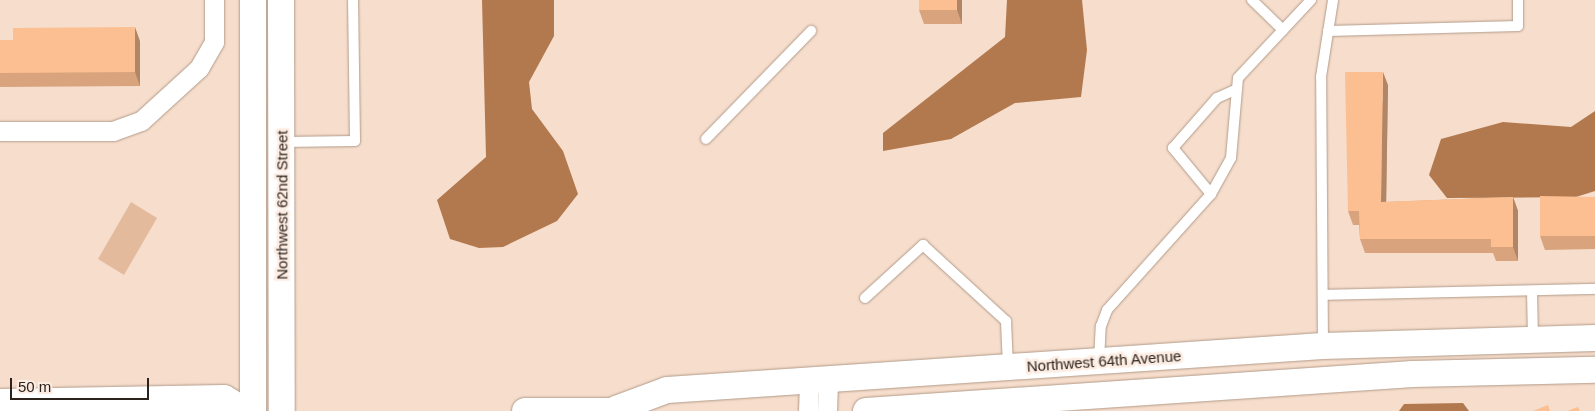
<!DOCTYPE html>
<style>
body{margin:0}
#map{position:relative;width:1595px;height:411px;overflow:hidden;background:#f6ddcc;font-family:Helvetica,sans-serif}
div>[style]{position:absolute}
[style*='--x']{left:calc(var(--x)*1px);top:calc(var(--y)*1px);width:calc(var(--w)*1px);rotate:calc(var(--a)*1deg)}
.green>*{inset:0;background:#e4ba9c}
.water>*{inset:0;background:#b2794e}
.roads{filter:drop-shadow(0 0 1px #b29b8a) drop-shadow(0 0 1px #b29b8a)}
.lane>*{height:10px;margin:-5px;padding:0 5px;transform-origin:5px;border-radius:5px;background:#fff}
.street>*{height:19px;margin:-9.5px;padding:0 9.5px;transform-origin:9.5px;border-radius:9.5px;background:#fff}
.secondary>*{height:26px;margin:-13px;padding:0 13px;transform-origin:13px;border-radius:13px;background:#fff}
.wall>*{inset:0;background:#d9a47d}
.shaded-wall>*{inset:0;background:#b08666}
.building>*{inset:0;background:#fcbf91}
span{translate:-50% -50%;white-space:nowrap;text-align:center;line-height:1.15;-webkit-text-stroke:5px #fcece2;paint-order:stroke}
.street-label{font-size:15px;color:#2c231d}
.scale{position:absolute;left:10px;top:378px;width:139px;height:22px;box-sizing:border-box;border:2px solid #2c231d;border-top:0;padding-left:6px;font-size:15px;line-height:18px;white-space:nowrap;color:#2c231d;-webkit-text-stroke:4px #fcece2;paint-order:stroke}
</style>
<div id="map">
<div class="green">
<i style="clip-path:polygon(131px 202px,157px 218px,124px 275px,98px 259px)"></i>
</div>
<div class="water">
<i style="clip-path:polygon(482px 0,554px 0,554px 36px,529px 82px,532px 109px,563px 151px,578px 194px,557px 221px,503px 247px,479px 248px,450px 239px,437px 200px,486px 157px)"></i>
<i style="clip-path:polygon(1007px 0,1082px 0,1087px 50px,1081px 97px,1015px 103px,951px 139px,883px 151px,883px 133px,1005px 37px)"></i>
<i style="clip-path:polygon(1595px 111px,1595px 191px,1576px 197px,1447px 198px,1429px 175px,1441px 139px,1503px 122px,1571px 127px)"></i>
<i style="clip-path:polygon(1463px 403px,1469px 411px,1399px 411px,1404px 404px)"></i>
</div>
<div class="roads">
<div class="lane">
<i style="--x:1252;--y:0;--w:43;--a:44.1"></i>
<i style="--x:1328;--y:31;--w:190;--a:-1.5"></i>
<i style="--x:1518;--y:26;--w:26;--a:-90"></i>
<i style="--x:706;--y:139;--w:151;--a:-45.8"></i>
<i style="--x:283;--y:142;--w:72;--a:-0.8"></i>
<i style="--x:355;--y:141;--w:141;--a:-90.8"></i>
<i style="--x:1211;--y:194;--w:60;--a:-129.6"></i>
<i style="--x:1173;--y:148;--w:67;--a:-48.7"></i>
<i style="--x:1217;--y:98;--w:22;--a:-24"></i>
<i style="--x:1532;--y:291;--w:47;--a:88.8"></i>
<i style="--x:1323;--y:295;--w:272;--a:-1.3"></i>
<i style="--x:865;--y:298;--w:79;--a:-42.4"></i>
<i style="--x:923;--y:245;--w:113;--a:42.5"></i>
<i style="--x:1006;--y:321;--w:45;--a:87.5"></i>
<i style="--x:1323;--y:346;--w:269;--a:-90.4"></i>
<i style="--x:1321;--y:77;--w:78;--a:-81.1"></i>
<i style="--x:1099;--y:360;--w:34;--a:-87"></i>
<i style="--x:1101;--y:326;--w:17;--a:-69"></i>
<i style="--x:1107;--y:310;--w:156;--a:-48.1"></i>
<i style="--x:1211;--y:194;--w:41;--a:-60.9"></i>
<i style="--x:1231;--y:158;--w:80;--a:-85"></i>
<i style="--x:1238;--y:78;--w:107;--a:-46.9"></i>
</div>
<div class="street">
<i style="--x:0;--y:131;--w:113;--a:0"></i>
<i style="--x:113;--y:131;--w:30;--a:-20"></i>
<i style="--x:141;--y:121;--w:79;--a:-42.4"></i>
<i style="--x:199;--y:68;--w:30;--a:-60"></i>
<i style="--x:214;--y:42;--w:42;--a:-90"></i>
<i style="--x:808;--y:411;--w:29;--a:-88"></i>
<i style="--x:827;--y:411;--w:30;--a:-88"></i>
</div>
<div class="secondary">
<i style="--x:253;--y:0;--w:411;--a:90"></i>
<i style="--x:281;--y:0;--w:411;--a:89.9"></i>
<i style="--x:0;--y:402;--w:224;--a:-1"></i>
<i style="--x:224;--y:398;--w:26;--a:31"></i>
<i style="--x:616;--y:409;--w:54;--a:-20.4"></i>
<i style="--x:667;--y:390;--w:657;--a:-3.84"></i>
<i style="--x:1323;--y:346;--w:272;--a:-1.7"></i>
<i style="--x:525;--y:411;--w:98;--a:0"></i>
<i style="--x:866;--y:411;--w:548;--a:-3.87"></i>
<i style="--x:1413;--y:374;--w:182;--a:-1.3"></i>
</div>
</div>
<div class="wall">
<i style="clip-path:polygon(919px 0,962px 0,962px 24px,924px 24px,919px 10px)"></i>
<i style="clip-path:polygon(0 40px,140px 41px,140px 86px,0 87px)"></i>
<i style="clip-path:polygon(1388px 85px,1386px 202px,1513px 197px,1518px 211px,1518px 261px,1496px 261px,1493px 253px,1365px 253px,1360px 239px,1359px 225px,1353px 225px,1348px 211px)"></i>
<i style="clip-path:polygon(1595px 197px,1595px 249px,1545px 250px,1540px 236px)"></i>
</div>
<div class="shaded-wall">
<i style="clip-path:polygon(957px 0,962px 0,962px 24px,957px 10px)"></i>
<i style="clip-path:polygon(135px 27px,140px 41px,140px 86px,135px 72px)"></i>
<i style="clip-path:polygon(1383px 72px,1388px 85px,1386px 215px,1381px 202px)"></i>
<i style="clip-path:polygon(1513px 197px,1518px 211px,1518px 261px,1513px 247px)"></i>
</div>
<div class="building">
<i style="clip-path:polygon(919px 0,957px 0,957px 10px,919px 10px)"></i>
<i style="clip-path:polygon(135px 27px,135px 72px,0 73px,0 40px,13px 40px,13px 28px)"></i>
<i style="clip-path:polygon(1345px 72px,1383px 72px,1381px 202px,1513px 197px,1513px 247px,1491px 247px,1491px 239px,1360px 239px,1359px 211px,1348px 211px)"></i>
<i style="clip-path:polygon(1540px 196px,1595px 197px,1595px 236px,1540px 236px)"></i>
<i style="clip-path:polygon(1548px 405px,1550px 411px,1533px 411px)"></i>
<i style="clip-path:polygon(1578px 407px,1580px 411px,1567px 411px)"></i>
</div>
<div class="street-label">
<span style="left:282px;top:205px;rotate:-90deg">Northwest 62nd Street</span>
<span style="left:1104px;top:361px;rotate:-4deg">Northwest 64th Avenue</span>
</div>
<div class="scale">50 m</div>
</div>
